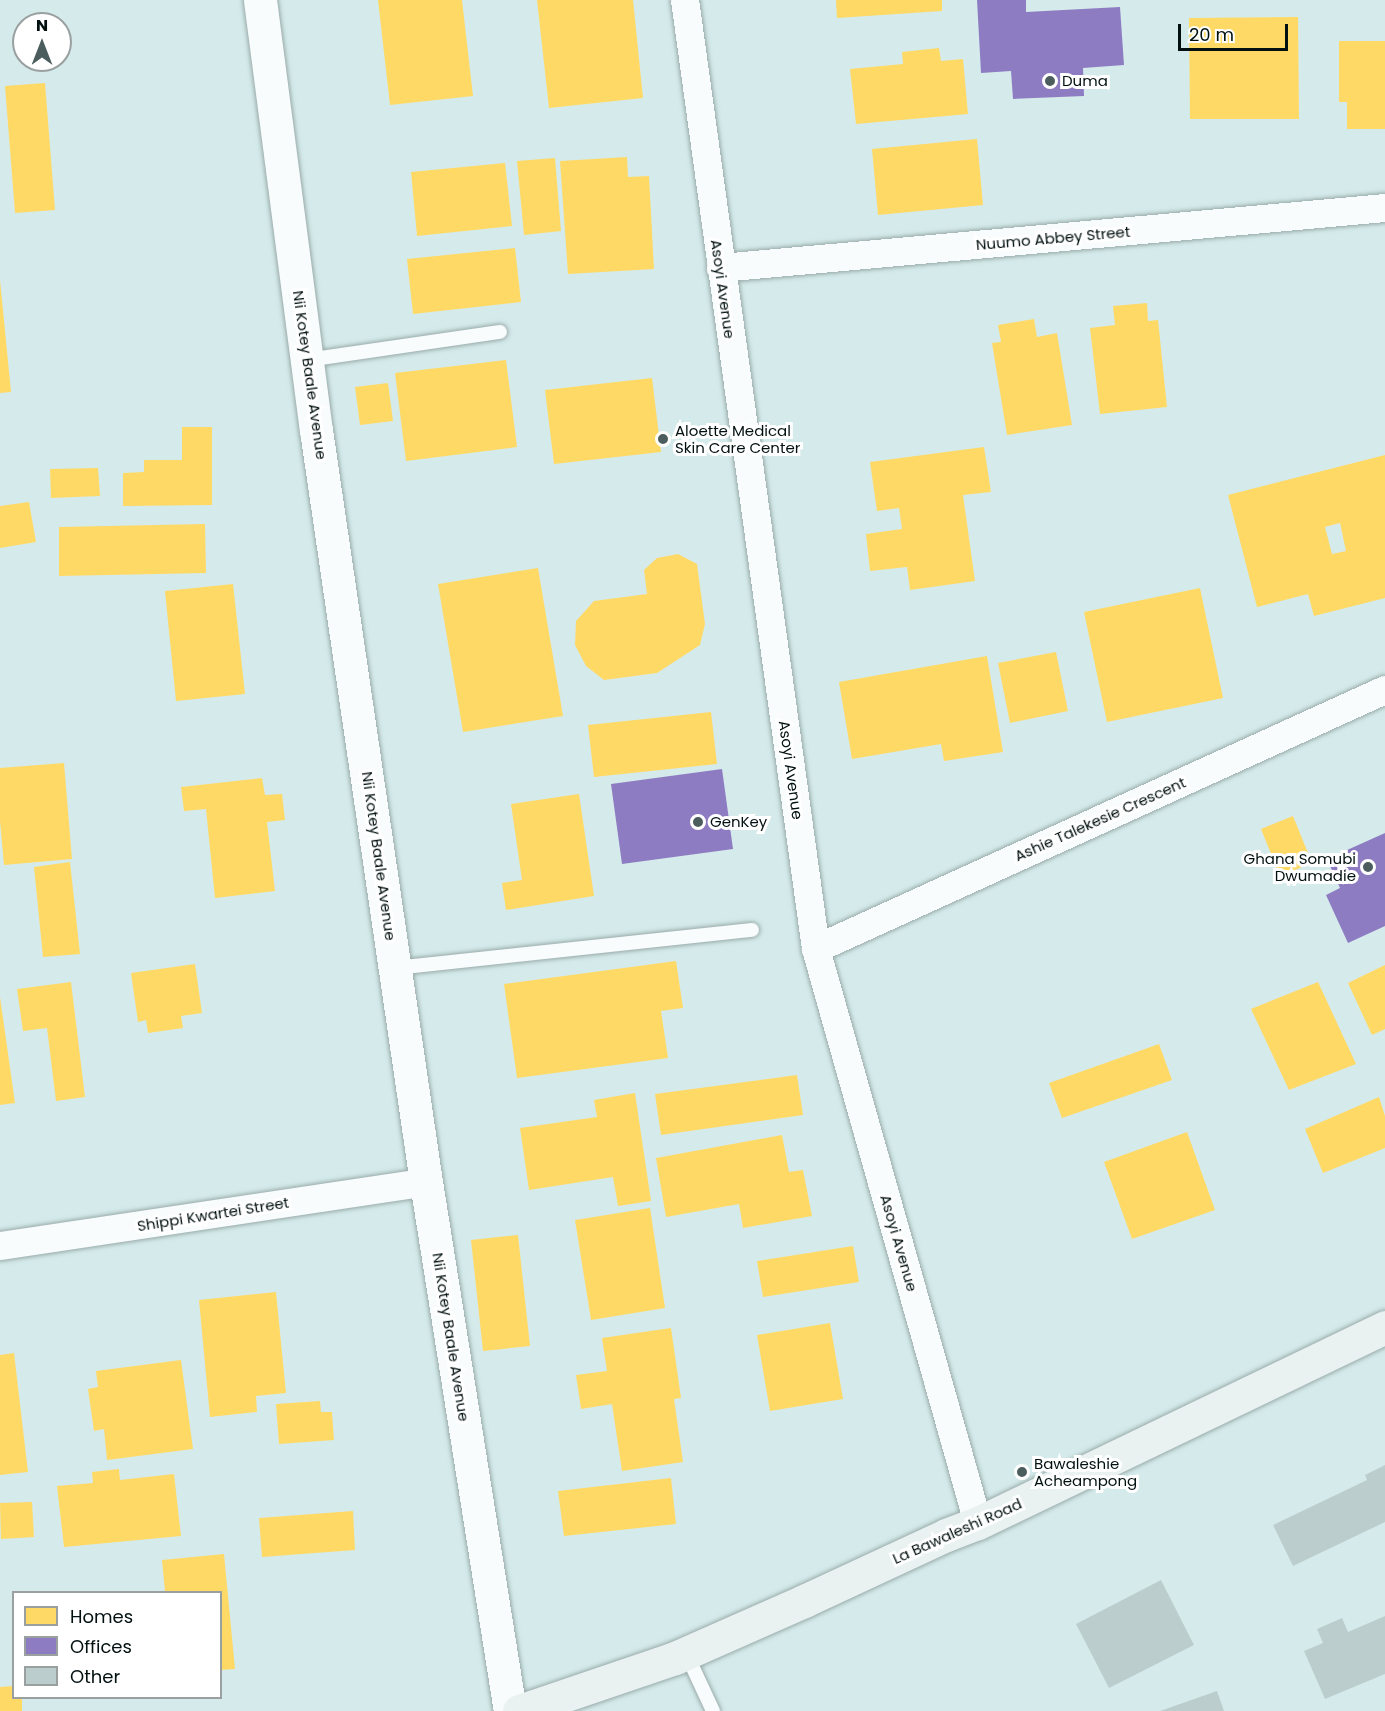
<!DOCTYPE html>
<style>
body{margin:0}
#map{position:relative;width:1385px;height:1711px;overflow:hidden;background:#d5ebeb;font-family:Poppins,sans-serif}
div>[style]{position:absolute}
[style*='--x']{left:calc(var(--x)*1px);top:calc(var(--y)*1px);width:calc(var(--w)*1px);rotate:calc(var(--a)*1deg)}
.homes>*{inset:0;background:#ffd966}
.offices>*{inset:0;background:#8e7cc3}
.building>*{inset:0;background:#bccdcd}
.roads{filter:drop-shadow(0 0 2px #9aabab) drop-shadow(0 0 2px #9aabab)}
.service>*{height:14px;margin:-7px;padding:0 7px;transform-origin:7px;border-radius:7px;background:#f9fcfc}
.minor>*{height:28px;margin:-14px;padding:0 14px;transform-origin:14px;border-radius:14px;background:#f9fcfc}
.tertiary>*{height:33px;margin:-16.5px;padding:0 16.5px;transform-origin:16.5px;border-radius:16.5px;background:#f9fcfc}
.secondary>*{height:33px;margin:-16.5px;padding:0 16.5px;transform-origin:16.5px;border-radius:16.5px;background:#e9f1f1}
.dots>*{width:16px;height:16px;translate:-50% -50%;box-sizing:border-box;border:3px solid #fff;border-radius:50%}
span{translate:-50% -50%;white-space:nowrap;text-align:center;line-height:1.15;-webkit-text-stroke:6px #fff;paint-order:stroke}
.poi-label{font-size:15px;color:#031010}
.left{translate:0 -50%;text-align:left}
.right{translate:-100% -50%;text-align:right}
.street-label{font-size:15px;color:#031010}
.legend{position:absolute;left:12px;top:1591px;width:210px;height:108px;box-sizing:border-box;background:#fff;border:2px solid #9a9f9f;margin:0;padding:8px 10px;list-style:none;font-size:18px;color:#031010}
.legend li{display:flex;align-items:center;gap:12px;height:30px}
.legend b{width:30px;border:2px solid #9a9f9f}
.north{position:absolute;left:12px;top:12px;width:60px;height:60px;box-sizing:border-box;background:#fff;border:2px solid #9a9f9f;border-radius:50%;rotate:0deg;font-size:16px;font-weight:700;line-height:24px;text-align:center;color:#031010}
.north::after{content:'';display:block;margin:auto;width:21px;height:27px;background:#4c5d5d;clip-path:polygon(50% 0,100% 100%,50% 72%,0 100%)}
.scale{position:absolute;left:1178px;top:24px;width:110px;height:27px;box-sizing:border-box;border:3px solid #031010;border-top:0;padding-left:8px;font-size:18px;line-height:21px;white-space:nowrap;color:#031010;-webkit-text-stroke:4px #fff;paint-order:stroke}
</style>
<div id="map">
<div class="homes">
<i style="clip-path:polygon(378px 0,462px 0,473px 96px,390px 105px)"></i>
<i style="clip-path:polygon(537px 0,633px 0,643px 98px,549px 108px)"></i>
<i style="clip-path:polygon(836px 0,942px 0,942px 11px,837px 18px)"></i>
<i style="clip-path:polygon(1298px 17px,1299px 119px,1190px 119px,1189px 18px)"></i>
<i style="clip-path:polygon(1339px 41px,1385px 41px,1385px 129px,1347px 129px,1347px 102px,1339px 102px)"></i>
<i style="clip-path:polygon(939px 48px,941px 61px,963px 59px,968px 114px,856px 124px,850px 69px,903px 64px,902px 52px)"></i>
<i style="clip-path:polygon(45px 83px,55px 210px,15px 213px,5px 86px)"></i>
<i style="clip-path:polygon(977px 139px,983px 205px,878px 215px,872px 149px)"></i>
<i style="clip-path:polygon(627px 157px,628px 177px,649px 176px,654px 269px,568px 274px,560px 161px)"></i>
<i style="clip-path:polygon(555px 158px,561px 231px,524px 235px,517px 161px)"></i>
<i style="clip-path:polygon(505px 163px,512px 226px,417px 236px,411px 172px)"></i>
<i style="clip-path:polygon(515px 248px,521px 302px,413px 314px,407px 259px)"></i>
<i style="clip-path:polygon(0 280px,11px 392px,0 393px)"></i>
<i style="clip-path:polygon(1147px 303px,1148px 321px,1158px 320px,1167px 407px,1100px 414px,1090px 328px,1115px 325px,1113px 306px)"></i>
<i style="clip-path:polygon(1034px 319px,1037px 337px,1057px 333px,1072px 425px,1007px 435px,992px 343px,1001px 342px,998px 325px)"></i>
<i style="clip-path:polygon(506px 360px,517px 447px,406px 461px,395px 373px)"></i>
<i style="clip-path:polygon(652px 378px,661px 452px,554px 464px,545px 390px)"></i>
<i style="clip-path:polygon(388px 383px,393px 421px,360px 425px,355px 387px)"></i>
<i style="clip-path:polygon(182px 427px,212px 427px,212px 505px,123px 506px,123px 473px,144px 472px,144px 460px,182px 460px)"></i>
<i style="clip-path:polygon(984px 447px,991px 492px,963px 495px,975px 581px,910px 590px,907px 567px,870px 571px,866px 534px,902px 529px,899px 508px,877px 511px,870px 462px)"></i>
<i style="clip-path:polygon(evenodd,1385px 455px,1385px 598px,1314px 616px,1308px 594px,1257px 607px,1228px 495px,1385px 455px,1340px 523px,1346px 551px,1332px 554px,1325px 527px,1340px 523px)"></i>
<i style="clip-path:polygon(98px 468px,100px 496px,51px 498px,50px 469px)"></i>
<i style="clip-path:polygon(29px 502px,36px 542px,0 548px,0 506px)"></i>
<i style="clip-path:polygon(205px 524px,206px 573px,59px 576px,59px 527px)"></i>
<i style="clip-path:polygon(678px 554px,697px 564px,705px 624px,700px 645px,657px 673px,604px 680px,586px 666px,575px 645px,576px 621px,594px 601px,647px 594px,644px 570px,657px 558px)"></i>
<i style="clip-path:polygon(538px 568px,563px 716px,463px 732px,438px 584px)"></i>
<i style="clip-path:polygon(233px 584px,245px 694px,176px 701px,165px 591px)"></i>
<i style="clip-path:polygon(1200px 588px,1223px 698px,1107px 722px,1084px 612px)"></i>
<i style="clip-path:polygon(1056px 652px,1068px 711px,1010px 723px,998px 663px)"></i>
<i style="clip-path:polygon(987px 656px,1003px 752px,944px 761px,941px 744px,852px 759px,839px 682px)"></i>
<i style="clip-path:polygon(711px 712px,717px 764px,594px 777px,588px 725px)"></i>
<i style="clip-path:polygon(64px 763px,72px 859px,4px 865px,0 821px,0 768px)"></i>
<i style="clip-path:polygon(262px 778px,265px 795px,282px 794px,285px 820px,267px 822px,275px 891px,215px 898px,206px 809px,184px 811px,181px 787px)"></i>
<i style="clip-path:polygon(579px 794px,594px 896px,506px 910px,502px 883px,522px 880px,511px 804px)"></i>
<i style="clip-path:polygon(1293px 816px,1312px 863px,1280px 876px,1261px 829px)"></i>
<i style="clip-path:polygon(70px 862px,80px 954px,43px 957px,34px 867px)"></i>
<i style="clip-path:polygon(676px 961px,683px 1008px,661px 1011px,668px 1058px,517px 1078px,504px 984px)"></i>
<i style="clip-path:polygon(195px 964px,202px 1013px,181px 1016px,183px 1028px,148px 1033px,146px 1020px,138px 1022px,131px 973px)"></i>
<i style="clip-path:polygon(1385px 965px,1385px 1029px,1372px 1035px,1348px 983px)"></i>
<i style="clip-path:polygon(71px 982px,85px 1097px,56px 1101px,47px 1028px,23px 1031px,17px 989px)"></i>
<i style="clip-path:polygon(1318px 982px,1356px 1064px,1289px 1090px,1251px 1009px)"></i>
<i style="clip-path:polygon(0 997px,15px 1103px,0 1105px)"></i>
<i style="clip-path:polygon(1159px 1044px,1172px 1080px,1062px 1118px,1049px 1083px)"></i>
<i style="clip-path:polygon(797px 1075px,803px 1115px,661px 1135px,655px 1094px)"></i>
<i style="clip-path:polygon(635px 1093px,651px 1201px,618px 1206px,613px 1177px,529px 1190px,520px 1128px,597px 1117px,594px 1100px)"></i>
<i style="clip-path:polygon(1379px 1097px,1385px 1116px,1385px 1148px,1323px 1173px,1305px 1129px)"></i>
<i style="clip-path:polygon(1187px 1132px,1215px 1210px,1132px 1239px,1104px 1162px)"></i>
<i style="clip-path:polygon(782px 1135px,789px 1172px,803px 1170px,812px 1216px,743px 1228px,739px 1204px,666px 1217px,656px 1158px)"></i>
<i style="clip-path:polygon(650px 1208px,665px 1308px,591px 1320px,575px 1220px)"></i>
<i style="clip-path:polygon(518px 1235px,530px 1346px,483px 1351px,471px 1240px)"></i>
<i style="clip-path:polygon(853px 1246px,859px 1282px,763px 1297px,757px 1261px)"></i>
<i style="clip-path:polygon(276px 1292px,286px 1393px,256px 1396px,257px 1412px,210px 1417px,199px 1300px)"></i>
<i style="clip-path:polygon(830px 1323px,843px 1399px,770px 1411px,757px 1335px)"></i>
<i style="clip-path:polygon(671px 1328px,681px 1398px,674px 1399px,683px 1462px,622px 1471px,612px 1404px,581px 1409px,576px 1375px,607px 1371px,602px 1338px)"></i>
<i style="clip-path:polygon(14px 1353px,28px 1472px,0 1475px,0 1355px)"></i>
<i style="clip-path:polygon(181px 1360px,193px 1449px,107px 1460px,104px 1429px,94px 1431px,88px 1389px,98px 1387px,96px 1371px)"></i>
<i style="clip-path:polygon(320px 1401px,321px 1412px,332px 1412px,334px 1440px,279px 1444px,276px 1404px)"></i>
<i style="clip-path:polygon(119px 1469px,120px 1480px,174px 1474px,181px 1536px,64px 1547px,57px 1486px,93px 1483px,92px 1472px)"></i>
<i style="clip-path:polygon(671px 1478px,676px 1524px,564px 1536px,558px 1491px)"></i>
<i style="clip-path:polygon(32px 1502px,34px 1537px,1px 1539px,0 1503px)"></i>
<i style="clip-path:polygon(353px 1511px,355px 1550px,262px 1557px,259px 1518px)"></i>
<i style="clip-path:polygon(224px 1554px,235px 1669px,220px 1670px,220px 1592px,165px 1592px,162px 1560px)"></i>
<i style="clip-path:polygon(14px 1686px,14px 1698px,22px 1698px,22px 1711px,0 1711px,0 1687px)"></i>
</div>
<div class="offices">
<i style="clip-path:polygon(977px 0,1026px 0,1026px 12px,1120px 7px,1124px 65px,1083px 68px,1084px 96px,1013px 99px,1011px 71px,981px 73px)"></i>
<i style="clip-path:polygon(722px 769px,733px 849px,622px 864px,611px 784px)"></i>
<i style="clip-path:polygon(1385px 833px,1385px 926px,1348px 943px,1326px 895px,1340px 888px,1327px 859px)"></i>
</div>
<div class="building">
<i style="clip-path:polygon(1385px 1465px,1385px 1522px,1293px 1566px,1273px 1525px,1367px 1480px,1365px 1475px)"></i>
<i style="clip-path:polygon(1161px 1580px,1194px 1645px,1109px 1688px,1076px 1624px)"></i>
<i style="clip-path:polygon(1385px 1616px,1385px 1674px,1325px 1699px,1304px 1651px,1323px 1643px,1317px 1629px,1342px 1618px,1348px 1632px)"></i>
<i style="clip-path:polygon(1217px 1691px,1224px 1711px,1160px 1711px)"></i>
</div>
<div class="roads">
<div class="service">
<i style="--x:307;--y:360;--w:195;--a:-8.3"></i>
<i style="--x:395;--y:968;--w:359;--a:-6.1"></i>
<i style="--x:686;--y:1653;--w:64;--a:65"></i>
</div>
<div class="minor">
<i style="--x:685;--y:0;--w:958;--a:82.14"></i>
<i style="--x:816;--y:949;--w:596;--a:74.24"></i>
<i style="--x:721;--y:268;--w:667;--a:-5.16"></i>
<i style="--x:816;--y:949;--w:625;--a:-24.47"></i>
<i style="--x:0;--y:1246;--w:431;--a:-8.5"></i>
</div>
<div class="tertiary">
<i style="--x:260;--y:0;--w:434;--a:82.6"></i>
<i style="--x:316;--y:430;--w:760;--a:81.68"></i>
<i style="--x:426;--y:1182;--w:536;--a:80.98"></i>
</div>
<div class="secondary">
<i style="--x:519;--y:1711;--w:165;--a:-18.8"></i>
<i style="--x:675;--y:1658;--w:141;--a:-23.8"></i>
<i style="--x:804;--y:1601;--w:157;--a:-24.9"></i>
<i style="--x:946;--y:1535;--w:34;--a:-21"></i>
<i style="--x:978;--y:1523;--w:452;--a:-25.7"></i>
</div>
</div>
<div class="dots">
<i style="left:1050px;top:81px;background:#4c5d5d"></i>
<i style="left:663px;top:439px;background:#4c5d5d"></i>
<i style="left:698px;top:822px;background:#4c5d5d"></i>
<i style="left:1368px;top:867px;background:#4c5d5d"></i>
<i style="left:1022px;top:1472px;background:#4c5d5d"></i>
</div>
<div class="poi-label">
<span class="left" style="left:1062px;top:81px">Duma</span>
<span class="left" style="left:675px;top:439px">Aloette Medical<br>Skin Care Center</span>
<span class="left" style="left:710px;top:822px">GenKey</span>
<span class="right" style="left:1356px;top:867px">Ghana Somubi<br>Dwumadie</span>
<span class="left" style="left:1034px;top:1472px">Bawaleshie<br>Acheampong</span>
</div>
<div class="street-label">
<span style="left:1053px;top:238px;rotate:-5deg">Nuumo Abbey Street</span>
<span style="left:723px;top:289px;rotate:82deg">Asoyi Avenue</span>
<span style="left:310px;top:375px;rotate:82deg">Nii Kotey Baale Avenue</span>
<span style="left:791px;top:770px;rotate:82deg">Asoyi Avenue</span>
<span style="left:1100px;top:819px;rotate:-24deg">Ashie Talekesie Crescent</span>
<span style="left:379px;top:856px;rotate:82deg">Nii Kotey Baale Avenue</span>
<span style="left:213px;top:1214px;rotate:-9deg">Shippi Kwartei Street</span>
<span style="left:899px;top:1243px;rotate:74deg">Asoyi Avenue</span>
<span style="left:451px;top:1337px;rotate:81deg">Nii Kotey Baale Avenue</span>
<span style="left:957px;top:1531px;rotate:-24deg">La Bawaleshi Road</span>
</div>
<ul class="legend">
<li><b style="height:16px;background:#ffd966"></b>Homes</li>
<li><b style="height:16px;background:#8e7cc3"></b>Offices</li>
<li><b style="height:16px;background:#bccdcd"></b>Other</li>
</ul>
<div class="north">N</div>
<div class="scale">20 m</div>
</div>
